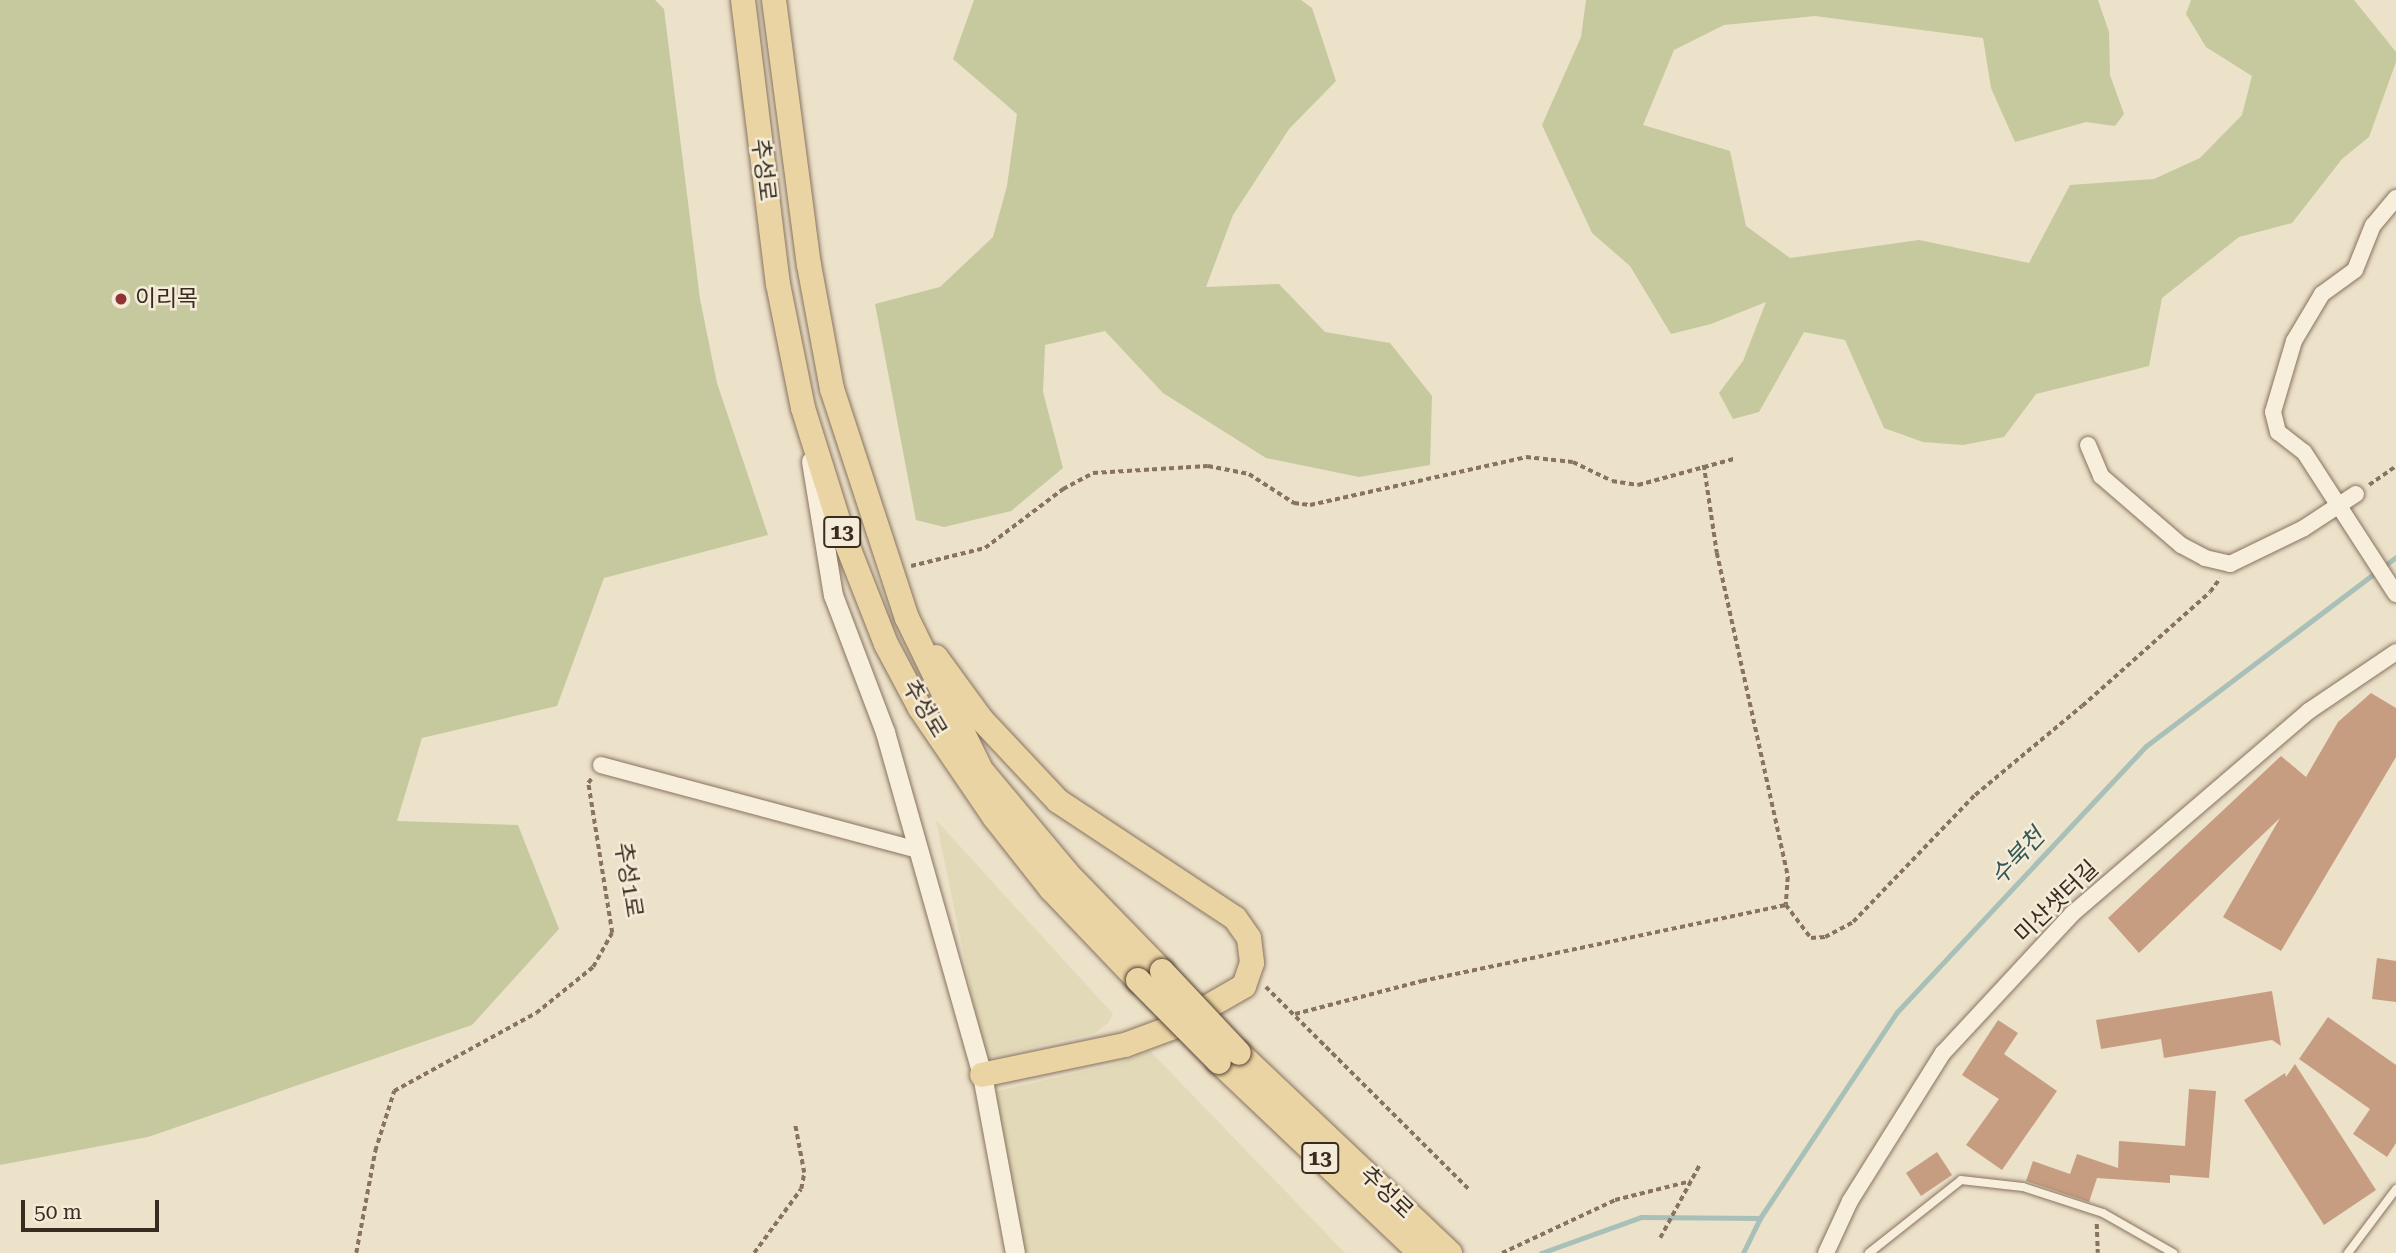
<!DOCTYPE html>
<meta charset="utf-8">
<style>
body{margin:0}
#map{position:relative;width:2396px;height:1253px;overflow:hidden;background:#ece1c9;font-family:"Roboto Serif","Noto Sans KR",serif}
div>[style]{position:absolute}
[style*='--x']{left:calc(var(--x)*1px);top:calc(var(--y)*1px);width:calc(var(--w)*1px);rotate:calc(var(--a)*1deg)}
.farmland>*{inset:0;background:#e1d9b7}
.green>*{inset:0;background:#c5c99d}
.stream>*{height:5px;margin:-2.5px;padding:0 2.5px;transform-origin:2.5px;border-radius:2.5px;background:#a9c0b9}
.building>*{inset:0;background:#c79d82}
.path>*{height:3.5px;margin-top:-1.75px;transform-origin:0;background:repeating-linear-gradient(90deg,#87735f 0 5px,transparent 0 8.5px)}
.roads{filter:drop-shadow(0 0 2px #87735f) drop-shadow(0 0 2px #87735f)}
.service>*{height:8px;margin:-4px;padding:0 4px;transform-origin:4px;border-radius:4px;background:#f7eedc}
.minor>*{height:16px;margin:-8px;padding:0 8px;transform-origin:8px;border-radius:8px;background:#f7eedc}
.tertiary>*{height:19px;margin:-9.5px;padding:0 9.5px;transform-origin:9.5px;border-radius:9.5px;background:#f7eedc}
.primary>*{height:24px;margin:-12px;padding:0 12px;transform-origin:12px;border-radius:12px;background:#ebd4a4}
.bridges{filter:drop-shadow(0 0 2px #554232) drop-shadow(0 0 2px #554232)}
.primary-bridge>*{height:24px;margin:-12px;padding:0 12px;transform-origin:12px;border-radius:12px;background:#ebd4a4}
.dots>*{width:19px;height:19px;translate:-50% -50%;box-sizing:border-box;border:4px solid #f4ebd8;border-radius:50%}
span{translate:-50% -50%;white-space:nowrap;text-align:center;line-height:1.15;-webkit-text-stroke:5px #f4ebd8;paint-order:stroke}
.shield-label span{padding:2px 5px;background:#f4ebd8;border:2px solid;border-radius:5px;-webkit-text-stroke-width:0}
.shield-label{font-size:21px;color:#382c21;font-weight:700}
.street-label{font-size:23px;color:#382c21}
.poi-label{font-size:23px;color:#382c21}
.left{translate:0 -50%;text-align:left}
.water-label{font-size:24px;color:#325754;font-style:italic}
.scale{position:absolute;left:21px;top:1200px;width:138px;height:32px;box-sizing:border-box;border:4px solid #382c21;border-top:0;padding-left:9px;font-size:21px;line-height:24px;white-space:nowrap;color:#382c21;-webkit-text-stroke:5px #f4ebd8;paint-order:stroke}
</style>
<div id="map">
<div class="farmland">
<i style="clip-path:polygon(936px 820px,1113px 1014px,1108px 1023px,1095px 1033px,985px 1058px)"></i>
<i style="clip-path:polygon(1150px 1051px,1345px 1253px,1023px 1253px,990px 1093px,1120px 1063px)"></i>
</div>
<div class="green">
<i style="clip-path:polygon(0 0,655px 0,664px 9px,700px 299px,717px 383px,768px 535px,604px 578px,557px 706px,422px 738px,397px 821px,518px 825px,559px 929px,472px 1025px,148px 1137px,0 1165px)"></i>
<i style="clip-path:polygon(974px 0,1301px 0,1312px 8px,1336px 81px,1289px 129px,1233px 215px,1206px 287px,1279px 284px,1325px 332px,1390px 343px,1432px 396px,1430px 465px,1359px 477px,1266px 458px,1163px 393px,1105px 331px,1045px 345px,1043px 392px,1063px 468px,1011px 511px,944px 527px,916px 520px,875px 304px,940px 287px,993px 237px,1007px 186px,1017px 114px,953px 59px)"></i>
<i style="clip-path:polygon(1586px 0,2098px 0,2109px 32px,2110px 75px,2124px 114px,2115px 126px,2086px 122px,2015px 142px,1991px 88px,1983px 38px,1815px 16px,1724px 25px,1674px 50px,1643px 125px,1730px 151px,1746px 226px,1790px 258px,1919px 240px,2029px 263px,2070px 185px,2154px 179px,2200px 158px,2242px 115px,2252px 76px,2206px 47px,2186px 14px,2191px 0,2354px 0,2396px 52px,2396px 62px,2369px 137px,2342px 159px,2292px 223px,2239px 237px,2162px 298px,2149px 366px,2036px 394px,2004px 437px,1963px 445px,1923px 442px,1884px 428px,1845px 340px,1804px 332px,1759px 412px,1733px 419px,1719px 393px,1743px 361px,1766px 302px,1711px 324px,1671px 334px,1630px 266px,1592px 233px,1542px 125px,1581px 37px)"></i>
</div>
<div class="stream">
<i style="--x:1541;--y:1253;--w:106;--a:-19.8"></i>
<i style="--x:1641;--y:1217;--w:119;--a:0.5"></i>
<i style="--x:1743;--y:1253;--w:39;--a:-64"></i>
<i style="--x:1760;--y:1218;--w:247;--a:-56.4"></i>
<i style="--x:1897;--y:1012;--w:364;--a:-46.9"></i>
<i style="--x:2146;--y:746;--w:313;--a:-37.1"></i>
</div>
<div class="building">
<i style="clip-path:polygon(2371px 693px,2396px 708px,2396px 757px,2281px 951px,2223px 917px,2280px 818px,2139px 953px,2108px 918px,2281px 756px,2306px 777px,2338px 722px)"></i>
<i style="clip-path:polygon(2377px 958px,2396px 961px,2396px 1002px,2372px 999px)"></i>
<i style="clip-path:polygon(2272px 991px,2281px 1046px,2272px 1040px,2164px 1058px,2161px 1039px,2101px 1049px,2096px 1020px)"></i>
<i style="clip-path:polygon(2328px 1017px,2396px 1065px,2396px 1143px,2387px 1157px,2353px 1134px,2370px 1109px,2299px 1059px)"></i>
<i style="clip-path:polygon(1998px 1020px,2018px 1033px,2004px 1054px,2057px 1091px,2002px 1170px,1966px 1145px,1999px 1099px,1962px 1075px)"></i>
<i style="clip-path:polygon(2295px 1064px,2376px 1190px,2324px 1225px,2244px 1100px,2285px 1073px,2286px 1077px)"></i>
<i style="clip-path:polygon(2189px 1089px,2216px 1091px,2209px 1178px,2170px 1175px,2170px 1183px,2097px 1178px,2089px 1202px,2026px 1181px,2033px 1161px,2070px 1174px,2077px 1154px,2118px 1168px,2119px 1141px,2185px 1146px)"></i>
<i style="clip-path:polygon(1937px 1152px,1952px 1175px,1921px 1196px,1906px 1173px)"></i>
</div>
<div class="path">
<i style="--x:1704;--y:465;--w:89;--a:81.6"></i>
<i style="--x:1717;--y:553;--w:332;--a:77.6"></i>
<i style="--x:1788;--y:877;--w:28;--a:94"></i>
<i style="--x:2369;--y:485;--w:33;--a:-35"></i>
<i style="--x:911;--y:566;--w:76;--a:-13.7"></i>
<i style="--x:985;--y:548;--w:98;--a:-37.1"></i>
<i style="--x:1063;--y:489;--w:34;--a:-28"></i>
<i style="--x:1093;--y:473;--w:115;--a:-3.5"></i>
<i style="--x:1208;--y:466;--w:42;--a:11"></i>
<i style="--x:1249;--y:474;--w:54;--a:32.8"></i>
<i style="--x:1294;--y:503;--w:16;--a:7"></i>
<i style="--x:1310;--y:505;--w:221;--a:-12.5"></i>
<i style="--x:1526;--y:457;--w:47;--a:6.1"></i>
<i style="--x:1573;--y:462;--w:43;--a:26"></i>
<i style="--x:1612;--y:481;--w:26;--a:9"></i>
<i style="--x:1638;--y:485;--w:99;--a:-15.2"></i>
<i style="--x:1266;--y:987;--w:286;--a:44.9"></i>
<i style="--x:1295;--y:1014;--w:131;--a:-14.6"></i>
<i style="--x:1422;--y:981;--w:372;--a:-11.8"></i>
<i style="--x:1786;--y:905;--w:41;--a:52.9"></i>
<i style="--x:1811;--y:938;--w:14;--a:-4"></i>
<i style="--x:1825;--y:937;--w:32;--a:-28"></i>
<i style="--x:1853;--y:922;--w:176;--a:-46.2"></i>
<i style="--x:1975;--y:795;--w:139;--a:-39.8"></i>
<i style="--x:2082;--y:706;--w:171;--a:-41.7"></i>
<i style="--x:2210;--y:592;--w:17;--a:-54"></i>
<i style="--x:2097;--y:1224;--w:29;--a:88"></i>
<i style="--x:1660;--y:1238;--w:84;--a:-61.6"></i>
<i style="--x:356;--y:1253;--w:104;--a:-79.4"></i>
<i style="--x:375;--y:1151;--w:63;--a:-72.4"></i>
<i style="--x:394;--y:1091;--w:162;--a:-28.8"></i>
<i style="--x:536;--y:1013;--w:73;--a:-38.9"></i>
<i style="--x:593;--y:967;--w:39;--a:-61"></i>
<i style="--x:612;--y:933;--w:152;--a:-99.1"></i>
<i style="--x:588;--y:783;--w:6;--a:-51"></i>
<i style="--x:754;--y:1253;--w:79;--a:-53.7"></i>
<i style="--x:801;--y:1189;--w:16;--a:-79"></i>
<i style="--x:804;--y:1173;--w:49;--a:-100.6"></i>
<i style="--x:1502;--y:1253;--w:125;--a:-25.1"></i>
<i style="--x:1615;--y:1200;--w:78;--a:-14"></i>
</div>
<div class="roads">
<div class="service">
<i style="--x:1869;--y:1253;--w:117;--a:-38.4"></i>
<i style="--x:1961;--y:1180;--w:62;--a:6.4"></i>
<i style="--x:2023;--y:1187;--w:84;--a:18"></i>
<i style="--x:2103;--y:1213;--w:81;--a:29.7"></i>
<i style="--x:2348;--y:1253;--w:80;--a:-53.1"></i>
</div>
<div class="minor">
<i style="--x:2396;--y:198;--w:35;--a:130"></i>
<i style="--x:2373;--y:225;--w:48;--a:111.8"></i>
<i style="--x:2355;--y:270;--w:41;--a:144"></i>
<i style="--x:2322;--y:294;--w:55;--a:120.8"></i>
<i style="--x:2294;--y:341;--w:74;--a:106.5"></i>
<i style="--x:2273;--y:412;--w:21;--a:76"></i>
<i style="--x:2278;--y:432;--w:33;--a:38"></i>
<i style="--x:2304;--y:452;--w:169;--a:57.1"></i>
<i style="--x:2088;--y:445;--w:34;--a:67"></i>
<i style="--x:2101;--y:476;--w:106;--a:40.8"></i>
<i style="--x:2181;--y:545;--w:27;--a:28"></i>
<i style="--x:2205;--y:558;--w:26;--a:13"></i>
<i style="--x:2230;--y:564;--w:82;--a:-25.9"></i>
<i style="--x:2304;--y:528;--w:62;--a:-33.2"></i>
<i style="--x:601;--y:765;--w:325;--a:15"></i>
<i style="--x:1826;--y:1253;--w:57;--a:-65.2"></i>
<i style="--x:1850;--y:1201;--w:175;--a:-57.9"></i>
<i style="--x:1943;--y:1053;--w:190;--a:-47.1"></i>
<i style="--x:2072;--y:914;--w:312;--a:-40.6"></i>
<i style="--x:2309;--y:711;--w:105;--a:-34.1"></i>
</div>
<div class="tertiary">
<i style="--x:811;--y:461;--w:136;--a:80.7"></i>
<i style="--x:833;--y:595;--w:147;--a:69.2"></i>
<i style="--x:885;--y:732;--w:356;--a:74.2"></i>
<i style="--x:982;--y:1075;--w:181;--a:79.5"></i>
</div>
<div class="primary">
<i style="--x:743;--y:0;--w:286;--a:83"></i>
<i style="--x:778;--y:284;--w:126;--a:78.6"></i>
<i style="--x:803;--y:408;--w:127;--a:72.6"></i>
<i style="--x:841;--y:529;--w:123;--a:68.6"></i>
<i style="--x:886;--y:644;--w:72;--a:62"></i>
<i style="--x:920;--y:708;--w:133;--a:55.7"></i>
<i style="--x:995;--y:818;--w:90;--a:51.7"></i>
<i style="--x:1051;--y:889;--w:126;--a:46.3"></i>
<i style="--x:774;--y:0;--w:267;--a:82.5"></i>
<i style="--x:809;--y:265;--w:126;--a:79.5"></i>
<i style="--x:832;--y:389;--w:241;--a:71.9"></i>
<i style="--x:907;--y:618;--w:169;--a:64"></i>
<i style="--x:981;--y:770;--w:134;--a:50.1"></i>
<i style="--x:1067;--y:873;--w:136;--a:45.9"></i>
<i style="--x:936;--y:657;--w:78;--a:53.9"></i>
<i style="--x:982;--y:720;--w:111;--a:46.8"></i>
<i style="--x:1058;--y:801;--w:212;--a:33.5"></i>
<i style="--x:1235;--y:918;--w:24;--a:55"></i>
<i style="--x:1249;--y:938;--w:25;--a:83"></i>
<i style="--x:1252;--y:963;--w:24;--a:109"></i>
<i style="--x:1244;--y:986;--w:84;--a:150.1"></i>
<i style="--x:1171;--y:1028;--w:49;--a:159.7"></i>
<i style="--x:1125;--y:1045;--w:146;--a:168.2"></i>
<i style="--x:1239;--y:1053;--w:291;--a:43.5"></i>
<i style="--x:1219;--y:1062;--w:277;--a:43.5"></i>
</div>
</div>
<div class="bridges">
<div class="primary-bridge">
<i style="--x:1162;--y:971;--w:112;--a:46.8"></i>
<i style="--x:1138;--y:980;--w:115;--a:45.4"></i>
</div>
</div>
<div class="dots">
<i style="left:121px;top:299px;background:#913336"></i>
</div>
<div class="shield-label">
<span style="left:842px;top:532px">13</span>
<span style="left:1320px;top:1158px">13</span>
</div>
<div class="street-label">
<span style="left:763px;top:170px;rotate:83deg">추성로</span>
<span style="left:924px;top:709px;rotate:59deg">추성로</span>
<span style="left:628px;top:880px;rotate:81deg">추성1로</span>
<span style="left:2057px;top:902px;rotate:-44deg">미산샛터길</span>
<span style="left:1386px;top:1193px;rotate:44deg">추성로</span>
</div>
<div class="poi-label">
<span class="left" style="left:135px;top:299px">이리목</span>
</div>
<div class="water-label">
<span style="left:2018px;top:857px;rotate:-47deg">수북천</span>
</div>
<div class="scale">50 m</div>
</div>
